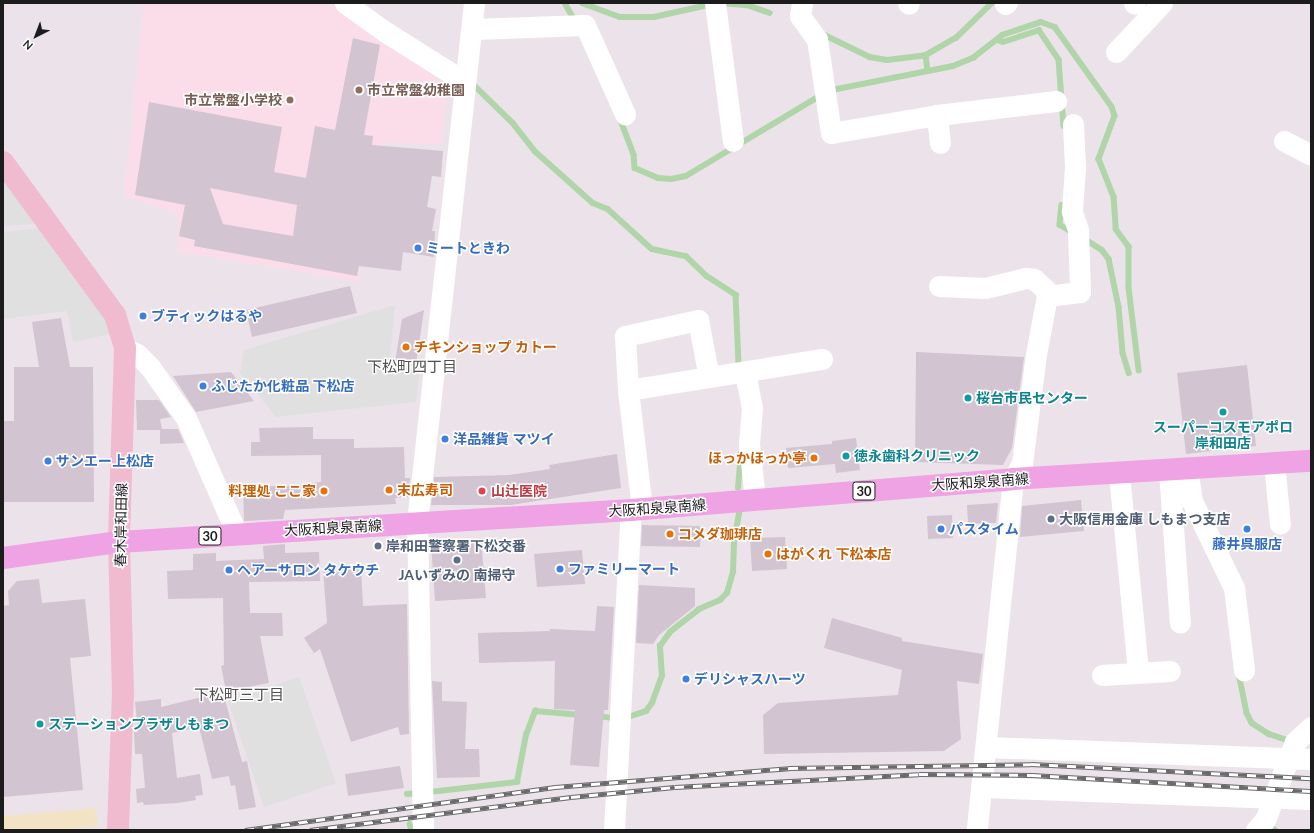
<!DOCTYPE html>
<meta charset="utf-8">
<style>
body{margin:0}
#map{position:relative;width:1314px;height:833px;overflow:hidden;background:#ece3ea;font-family:Lato,"Noto Sans JP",sans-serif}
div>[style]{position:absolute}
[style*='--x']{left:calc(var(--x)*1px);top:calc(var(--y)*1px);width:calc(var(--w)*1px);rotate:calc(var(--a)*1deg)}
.education>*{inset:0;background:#fbdde9}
.park>*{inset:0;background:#f2e3c4}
.parking>*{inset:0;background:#e0e0e0}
.stream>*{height:5.5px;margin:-2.75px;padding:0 2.75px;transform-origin:2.75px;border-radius:2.75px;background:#b0d5a8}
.building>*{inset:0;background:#d2c4d1}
.minor>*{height:21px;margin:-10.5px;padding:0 10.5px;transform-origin:10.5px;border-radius:10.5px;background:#fff}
.secondary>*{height:22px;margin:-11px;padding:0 11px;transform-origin:11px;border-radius:11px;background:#f1bbcf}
.primary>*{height:22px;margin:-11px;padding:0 11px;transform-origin:11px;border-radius:11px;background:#f0a3e4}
.rail>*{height:4.5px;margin-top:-2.25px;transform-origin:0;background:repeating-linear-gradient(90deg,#fff 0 9px,#6a6a6a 0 18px);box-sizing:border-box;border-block:1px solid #6a6a6a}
.dots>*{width:11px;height:11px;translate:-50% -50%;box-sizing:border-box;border:2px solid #fff;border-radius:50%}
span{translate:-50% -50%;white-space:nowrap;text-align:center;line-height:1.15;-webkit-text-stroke:3px #fff;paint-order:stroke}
.shield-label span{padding:1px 3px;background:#fff;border:1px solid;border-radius:3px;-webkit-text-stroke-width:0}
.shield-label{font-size:13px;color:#1c1c1c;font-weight:700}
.education-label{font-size:14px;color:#785e54;font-weight:700}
.left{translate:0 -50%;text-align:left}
.right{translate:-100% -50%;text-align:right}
.shop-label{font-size:14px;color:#366cbe;font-weight:700}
.food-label{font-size:14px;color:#c56008;font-weight:700}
.culture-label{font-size:14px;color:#0d838f;font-weight:700}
.street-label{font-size:14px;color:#1c1c1c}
.health-label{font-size:14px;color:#be3a42;font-weight:700}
.service-label{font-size:14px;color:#4e5e75;font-weight:700}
.neighbourhood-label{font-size:15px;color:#4f4f4f}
.frame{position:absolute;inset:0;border:4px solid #1c1c1c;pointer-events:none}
.north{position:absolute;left:16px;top:16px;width:40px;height:40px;-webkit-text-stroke:3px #fff;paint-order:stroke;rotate:222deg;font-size:11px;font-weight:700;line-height:16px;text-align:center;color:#1c1c1c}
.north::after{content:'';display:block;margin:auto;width:14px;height:18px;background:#1c1c1c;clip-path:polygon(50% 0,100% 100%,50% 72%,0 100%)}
</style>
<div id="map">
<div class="education">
<i style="clip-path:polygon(144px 3px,326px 3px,345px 12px,448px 87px,441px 144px,384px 143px,358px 281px,178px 252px,178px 214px,124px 196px)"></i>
</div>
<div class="park">
<i style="clip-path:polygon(96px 808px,98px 826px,50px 830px,3px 830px,3px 816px)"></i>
</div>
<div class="parking">
<i style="clip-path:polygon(3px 173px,39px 224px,3px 226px)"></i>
<i style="clip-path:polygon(41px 228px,111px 319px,111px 334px,73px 342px,67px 311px,3px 319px,3px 232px)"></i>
<i style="clip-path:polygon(395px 305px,389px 368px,420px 371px,416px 402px,276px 417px,240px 373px,244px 350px)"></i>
<i style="clip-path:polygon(299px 677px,336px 783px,264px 807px,228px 701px)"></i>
</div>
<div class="stream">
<i style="--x:565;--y:3;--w:20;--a:60"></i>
<i style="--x:582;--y:3;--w:40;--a:20.2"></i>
<i style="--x:620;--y:17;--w:34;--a:0"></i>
<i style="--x:654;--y:17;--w:55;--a:-12.5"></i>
<i style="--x:722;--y:3;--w:25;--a:5"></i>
<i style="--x:747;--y:5;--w:24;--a:19"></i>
<i style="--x:825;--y:35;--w:50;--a:26.1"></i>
<i style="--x:870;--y:57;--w:17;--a:10"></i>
<i style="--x:887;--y:60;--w:39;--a:-7"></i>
<i style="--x:926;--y:55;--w:34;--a:-30"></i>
<i style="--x:956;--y:38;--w:50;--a:-44.2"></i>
<i style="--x:998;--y:40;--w:5;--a:22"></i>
<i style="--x:1003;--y:42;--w:38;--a:-18"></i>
<i style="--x:1039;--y:30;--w:36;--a:56"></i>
<i style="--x:1059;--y:60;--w:66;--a:85.7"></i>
<i style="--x:926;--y:55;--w:16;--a:83"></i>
<i style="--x:474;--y:85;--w:54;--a:44.3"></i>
<i style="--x:513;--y:123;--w:37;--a:52"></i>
<i style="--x:536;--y:152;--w:76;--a:41.8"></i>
<i style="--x:593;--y:203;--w:16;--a:22"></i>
<i style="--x:608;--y:209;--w:59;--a:42.3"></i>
<i style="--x:652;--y:249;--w:35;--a:12"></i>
<i style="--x:686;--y:256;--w:29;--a:44"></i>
<i style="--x:707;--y:276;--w:35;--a:33"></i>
<i style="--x:736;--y:295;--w:69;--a:87.5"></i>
<i style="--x:832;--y:90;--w:123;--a:-11.2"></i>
<i style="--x:953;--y:66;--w:22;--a:-22"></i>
<i style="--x:973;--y:58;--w:37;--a:-38"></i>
<i style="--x:1002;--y:35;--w:41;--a:-18.4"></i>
<i style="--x:1041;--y:22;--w:15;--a:20"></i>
<i style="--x:1055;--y:27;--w:98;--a:54.5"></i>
<i style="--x:1112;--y:107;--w:9;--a:72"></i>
<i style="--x:1115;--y:116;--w:46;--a:110.4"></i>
<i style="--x:1099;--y:159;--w:41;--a:68.5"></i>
<i style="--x:1114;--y:197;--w:32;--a:86"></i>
<i style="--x:1116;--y:229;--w:22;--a:54"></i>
<i style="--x:1129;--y:247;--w:41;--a:90"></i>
<i style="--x:1129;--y:288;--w:83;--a:83"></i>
<i style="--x:620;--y:118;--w:39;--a:69"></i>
<i style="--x:634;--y:154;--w:14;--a:86"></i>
<i style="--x:635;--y:168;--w:25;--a:23"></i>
<i style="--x:658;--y:178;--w:13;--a:4"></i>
<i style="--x:671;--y:179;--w:15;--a:-11"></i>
<i style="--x:686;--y:176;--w:154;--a:-30.9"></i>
<i style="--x:1062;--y:205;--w:20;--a:96"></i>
<i style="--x:1060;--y:225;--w:10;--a:29"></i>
<i style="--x:1085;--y:239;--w:20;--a:33"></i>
<i style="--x:1102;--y:250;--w:11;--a:52"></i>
<i style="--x:1109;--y:259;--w:49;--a:78.2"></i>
<i style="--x:1119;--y:307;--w:46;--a:85"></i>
<i style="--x:1123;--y:353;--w:21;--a:73"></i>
<i style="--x:738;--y:488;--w:35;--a:-85"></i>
<i style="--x:1239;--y:673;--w:41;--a:78.7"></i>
<i style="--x:1247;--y:713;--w:11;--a:63"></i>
<i style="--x:1252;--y:723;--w:20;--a:33"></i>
<i style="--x:1269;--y:734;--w:20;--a:18"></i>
<i style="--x:597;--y:716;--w:17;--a:7"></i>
<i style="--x:628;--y:717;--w:19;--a:-18"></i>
<i style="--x:646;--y:711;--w:10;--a:-53"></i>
<i style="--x:652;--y:703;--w:29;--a:-70"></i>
<i style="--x:662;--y:676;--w:30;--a:-94"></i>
<i style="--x:660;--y:646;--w:17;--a:-54"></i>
<i style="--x:670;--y:632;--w:37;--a:-38"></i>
<i style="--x:699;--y:609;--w:23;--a:-23"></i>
<i style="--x:720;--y:600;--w:10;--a:-45"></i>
<i style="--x:727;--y:593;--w:22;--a:-74"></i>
<i style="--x:733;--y:572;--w:30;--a:-88"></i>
<i style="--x:734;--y:542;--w:29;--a:-80"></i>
<i style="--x:430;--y:792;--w:88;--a:-6.6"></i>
<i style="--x:517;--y:782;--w:48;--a:-79.2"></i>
<i style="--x:526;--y:735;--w:26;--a:-69"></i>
<i style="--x:535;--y:711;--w:47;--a:4.9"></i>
<i style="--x:407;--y:794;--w:11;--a:-5"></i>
<i style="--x:410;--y:824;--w:6;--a:72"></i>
<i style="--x:1268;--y:824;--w:9;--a:41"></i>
</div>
<div class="building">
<i style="clip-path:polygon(evenodd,353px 38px,380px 45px,364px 135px,373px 136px,372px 145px,443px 151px,441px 177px,432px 176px,427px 207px,436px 209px,432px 231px,435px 231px,434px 257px,403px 252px,401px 271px,359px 266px,357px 276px,194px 246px,195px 240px,179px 236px,185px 205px,135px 195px,149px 102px,282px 127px,274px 172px,306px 178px,315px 126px,335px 130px,353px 38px,210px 188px,297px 205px,293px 236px,223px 224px,210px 188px)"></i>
<i style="clip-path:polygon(350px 286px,357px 313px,252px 337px,246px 310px)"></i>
<i style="clip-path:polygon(424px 310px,416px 364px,395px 362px,402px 319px)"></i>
<i style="clip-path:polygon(61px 318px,70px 367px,93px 367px,94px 502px,3px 502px,3px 421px,14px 421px,14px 367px,39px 367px,32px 322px)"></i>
<i style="clip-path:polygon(916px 352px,1024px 357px,1012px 448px,1003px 465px,915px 462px)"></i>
<i style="clip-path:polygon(1247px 365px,1256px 446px,1186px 454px,1177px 373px)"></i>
<i style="clip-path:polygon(231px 372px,254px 401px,196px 412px,173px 376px)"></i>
<i style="clip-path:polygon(136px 400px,159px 400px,171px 417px,160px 419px,162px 429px,178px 429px,184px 443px,160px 444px,160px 430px,137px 430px)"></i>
<i style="clip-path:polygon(313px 427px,313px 439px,354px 439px,354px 448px,404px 447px,405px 478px,410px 478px,408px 497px,395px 498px,396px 504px,285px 510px,283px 519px,244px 521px,243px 486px,287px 486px,321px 482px,321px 455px,251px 456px,251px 442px,260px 442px,259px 428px)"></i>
<i style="clip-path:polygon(856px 438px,860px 470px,836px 473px,835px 464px,788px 468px,786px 448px,832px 444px,832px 441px)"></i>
<i style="clip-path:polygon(617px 454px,621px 488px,511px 505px,431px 505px,434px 477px,509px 475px,550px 469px,549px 465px)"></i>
<i style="clip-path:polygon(1081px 500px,1084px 531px,1020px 537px,1022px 506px)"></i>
<i style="clip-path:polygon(998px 503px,996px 523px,968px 524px,967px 505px)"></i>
<i style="clip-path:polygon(952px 515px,953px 538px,928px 539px,927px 516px)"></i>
<i style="clip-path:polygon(642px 525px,701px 526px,700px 547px,641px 546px)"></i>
<i style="clip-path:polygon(785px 537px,787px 569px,752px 571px,750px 538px)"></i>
<i style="clip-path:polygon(481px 539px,486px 598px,435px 601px,431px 543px)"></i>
<i style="clip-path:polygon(285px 544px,285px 553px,319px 552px,320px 581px,249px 582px,250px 613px,282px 613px,283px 636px,260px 636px,269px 683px,226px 691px,221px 666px,224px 665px,223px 598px,168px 599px,167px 571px,193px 570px,193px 554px,216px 553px,216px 561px,264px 559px,263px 546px)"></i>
<i style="clip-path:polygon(582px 550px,585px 584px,537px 587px,534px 554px)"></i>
<i style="clip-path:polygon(361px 566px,363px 606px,407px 604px,409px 734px,400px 735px,398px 727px,351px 742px,320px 649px,314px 653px,304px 638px,327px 623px,323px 569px)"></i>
<i style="clip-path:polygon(39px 579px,42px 603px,85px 599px,91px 656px,70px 658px,83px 790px,3px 797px,3px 606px,9px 605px,8px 591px,17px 581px)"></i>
<i style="clip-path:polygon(639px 585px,695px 588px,695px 606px,659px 635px,653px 644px,636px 643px)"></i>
<i style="clip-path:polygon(597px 606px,614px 607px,608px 710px,604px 710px,599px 767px,570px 765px,575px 710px,554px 709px,555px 661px,479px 663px,478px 633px,550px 631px,550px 629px,595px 631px)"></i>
<i style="clip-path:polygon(832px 618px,902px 638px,902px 641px,983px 654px,979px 684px,957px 681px,961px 739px,944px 751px,764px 754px,763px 715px,778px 703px,898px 695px,902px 670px,824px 648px)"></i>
<i style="clip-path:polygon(432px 681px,442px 682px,442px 701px,467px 702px,465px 749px,479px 749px,480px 777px,437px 778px)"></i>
<i style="clip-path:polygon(223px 692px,242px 762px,247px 761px,256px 807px,239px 810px,235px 785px,231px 786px,229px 776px,212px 779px,199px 727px,172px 733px,177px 778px,200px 774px,203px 795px,195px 796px,196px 800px,178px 803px,144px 805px,143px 802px,137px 803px,136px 789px,145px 788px,142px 754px,135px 754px,134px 732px,138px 732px,135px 702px,161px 699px,161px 707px)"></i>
<i style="clip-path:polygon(400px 766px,404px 788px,348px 796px,345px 774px)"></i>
</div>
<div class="minor">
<i style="--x:345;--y:3;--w:48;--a:35.7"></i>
<i style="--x:384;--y:31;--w:96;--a:32.2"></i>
<i style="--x:715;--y:3;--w:139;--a:82.6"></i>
<i style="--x:802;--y:3;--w:13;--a:99"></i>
<i style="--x:800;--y:16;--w:29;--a:54"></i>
<i style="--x:817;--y:39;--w:95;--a:81.5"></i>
<i style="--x:831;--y:133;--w:108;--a:-9.6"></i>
<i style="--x:937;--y:115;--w:120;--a:-6.7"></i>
<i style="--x:908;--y:3;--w:1;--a:45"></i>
<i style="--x:1134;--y:3;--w:1;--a:45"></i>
<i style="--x:1005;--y:4;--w:2;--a:-27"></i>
<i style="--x:472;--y:29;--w:113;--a:-2"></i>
<i style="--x:585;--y:25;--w:98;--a:65.8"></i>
<i style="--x:1116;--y:52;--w:67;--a:-46.8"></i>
<i style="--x:937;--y:115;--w:28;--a:84"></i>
<i style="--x:1284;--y:141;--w:30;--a:27"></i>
<i style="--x:939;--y:286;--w:46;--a:2.5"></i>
<i style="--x:985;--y:288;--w:42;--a:-13.7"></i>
<i style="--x:1026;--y:278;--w:8;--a:7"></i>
<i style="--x:1034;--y:279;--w:16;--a:43"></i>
<i style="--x:1046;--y:290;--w:6;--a:81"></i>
<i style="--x:1047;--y:296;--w:59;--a:100.7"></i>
<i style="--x:1036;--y:354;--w:110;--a:97.3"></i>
<i style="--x:1022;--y:463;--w:18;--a:119"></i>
<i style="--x:1013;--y:479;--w:353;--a:95.9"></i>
<i style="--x:1047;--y:296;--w:33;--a:-7"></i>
<i style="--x:1080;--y:292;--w:62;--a:-91.8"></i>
<i style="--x:1078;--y:230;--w:20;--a:-108"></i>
<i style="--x:1072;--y:211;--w:44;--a:-86.1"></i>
<i style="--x:1075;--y:167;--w:43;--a:-92.7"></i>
<i style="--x:125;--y:348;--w:13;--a:27"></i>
<i style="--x:137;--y:354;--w:18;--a:45"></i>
<i style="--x:150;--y:367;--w:62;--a:54.8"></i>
<i style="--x:186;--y:418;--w:127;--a:66.3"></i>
<i style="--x:628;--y:390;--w:121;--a:-9.1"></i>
<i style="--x:1274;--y:463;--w:61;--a:84.4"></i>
<i style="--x:1187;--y:469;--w:32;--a:81"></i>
<i style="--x:1192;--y:501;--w:97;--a:64.2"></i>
<i style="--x:1234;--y:588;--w:83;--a:83"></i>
<i style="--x:1169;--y:471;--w:152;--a:85.9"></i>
<i style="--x:1119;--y:474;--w:199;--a:84.5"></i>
<i style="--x:755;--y:500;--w:57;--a:-96"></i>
<i style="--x:749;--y:443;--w:35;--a:-85"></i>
<i style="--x:752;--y:408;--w:25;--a:-101"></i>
<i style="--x:747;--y:383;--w:12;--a:-90"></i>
<i style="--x:747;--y:371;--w:76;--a:-9.1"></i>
<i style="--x:642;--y:509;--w:120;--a:-96.7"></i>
<i style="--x:628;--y:390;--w:54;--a:-93.2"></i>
<i style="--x:625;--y:336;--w:75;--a:-12.4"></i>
<i style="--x:698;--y:320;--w:58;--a:79.1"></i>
<i style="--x:1102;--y:675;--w:68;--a:-3.4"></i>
<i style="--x:986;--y:747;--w:325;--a:2.1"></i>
<i style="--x:981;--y:787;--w:330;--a:2.1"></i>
<i style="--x:423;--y:830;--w:307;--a:-91.1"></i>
<i style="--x:417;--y:523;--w:523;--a:-83.74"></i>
<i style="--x:614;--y:830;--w:320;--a:-87"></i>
<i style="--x:1256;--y:830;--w:13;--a:-48"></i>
<i style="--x:1265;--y:820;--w:84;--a:-69"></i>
<i style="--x:1295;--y:742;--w:22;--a:-43"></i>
</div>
<div class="secondary">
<i style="--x:3;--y:162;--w:190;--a:53.8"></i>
<i style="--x:115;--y:315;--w:34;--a:73"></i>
<i style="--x:125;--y:348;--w:194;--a:91.8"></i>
<i style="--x:119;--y:542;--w:150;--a:88.5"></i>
<i style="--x:123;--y:692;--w:138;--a:92.1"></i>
</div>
<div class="primary">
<i style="--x:3;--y:558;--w:117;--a:-7.9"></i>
<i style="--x:119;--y:542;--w:513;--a:-3.58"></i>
<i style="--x:631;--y:510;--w:383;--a:-4.6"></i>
<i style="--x:1013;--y:479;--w:299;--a:-3.5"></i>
</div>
<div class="rail">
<i style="--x:245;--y:830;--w:313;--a:-7.9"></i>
<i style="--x:555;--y:787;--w:235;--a:-4.6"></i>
<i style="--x:789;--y:768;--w:242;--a:-0.9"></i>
<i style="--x:1031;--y:764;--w:280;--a:2.9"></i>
<i style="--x:310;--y:830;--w:263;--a:-7.2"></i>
<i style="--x:571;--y:797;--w:104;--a:-5.5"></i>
<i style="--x:675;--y:787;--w:244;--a:-3"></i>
<i style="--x:919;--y:774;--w:113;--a:0.5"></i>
<i style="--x:1032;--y:775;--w:279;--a:3.3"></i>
</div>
<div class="dots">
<i style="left:359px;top:90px;background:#8d6e63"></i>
<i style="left:290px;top:100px;background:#8d6e63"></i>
<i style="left:418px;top:248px;background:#3f7fe0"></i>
<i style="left:143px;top:316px;background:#3f7fe0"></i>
<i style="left:406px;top:347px;background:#e8710a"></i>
<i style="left:203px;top:386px;background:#3f7fe0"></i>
<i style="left:968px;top:398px;background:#0f9aa8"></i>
<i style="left:1223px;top:412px;background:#0f9aa8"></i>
<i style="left:445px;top:439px;background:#3f7fe0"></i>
<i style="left:846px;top:456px;background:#0f9aa8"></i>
<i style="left:814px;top:458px;background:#e8710a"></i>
<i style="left:48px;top:461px;background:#3f7fe0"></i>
<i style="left:389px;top:490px;background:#e8710a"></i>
<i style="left:324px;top:491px;background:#e8710a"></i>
<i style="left:482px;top:491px;background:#e0444e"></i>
<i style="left:1051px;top:519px;background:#5c6f8a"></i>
<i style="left:941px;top:529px;background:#3f7fe0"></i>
<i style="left:1247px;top:529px;background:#3f7fe0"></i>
<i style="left:670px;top:534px;background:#e8710a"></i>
<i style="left:378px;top:546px;background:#5c6f8a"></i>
<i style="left:768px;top:554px;background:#e8710a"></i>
<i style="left:457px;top:560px;background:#5c6f8a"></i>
<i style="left:560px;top:569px;background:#3f7fe0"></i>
<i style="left:229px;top:570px;background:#3f7fe0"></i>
<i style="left:686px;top:679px;background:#3f7fe0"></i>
<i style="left:40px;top:724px;background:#0f9aa8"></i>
</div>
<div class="shield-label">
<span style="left:864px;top:491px">30</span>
<span style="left:210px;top:536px">30</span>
</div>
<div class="education-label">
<span class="left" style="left:367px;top:90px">市立常盤幼稚園</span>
<span class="right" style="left:282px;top:100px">市立常盤小学校</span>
</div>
<div class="shop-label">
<span class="left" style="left:426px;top:248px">ミートときわ</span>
<span class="left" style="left:151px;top:316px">ブティックはるや</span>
<span class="left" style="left:211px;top:386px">ふじたか化粧品 下松店</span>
<span class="left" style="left:453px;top:439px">洋品雑貨 マツイ</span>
<span class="left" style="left:56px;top:461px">サンエー上松店</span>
<span class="left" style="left:949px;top:529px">パスタイム</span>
<span style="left:1247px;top:544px">藤井呉服店</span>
<span class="left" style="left:568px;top:569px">ファミリーマート</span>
<span class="left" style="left:237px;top:570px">ヘアーサロン タケウチ</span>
<span class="left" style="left:694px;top:679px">デリシャスハーツ</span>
</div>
<div class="food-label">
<span class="left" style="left:414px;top:347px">チキンショップ カトー</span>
<span class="right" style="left:806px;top:458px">ほっかほっか亭</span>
<span class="left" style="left:397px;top:490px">末広寿司</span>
<span class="right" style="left:316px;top:491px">料理処 ここ家</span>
<span class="left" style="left:678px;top:534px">コメダ珈琲店</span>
<span class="left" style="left:776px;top:554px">はがくれ 下松本店</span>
</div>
<div class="culture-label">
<span class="left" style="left:976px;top:398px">桜台市民センター</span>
<span style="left:1223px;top:435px">スーパーコスモアポロ<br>岸和田店</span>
<span class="left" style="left:854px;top:456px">徳永歯科クリニック</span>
<span class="left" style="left:48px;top:724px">ステーションプラザしもまつ</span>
</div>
<div class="street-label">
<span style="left:980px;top:482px;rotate:-4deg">大阪和泉泉南線</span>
<span style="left:657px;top:508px;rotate:-4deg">大阪和泉泉南線</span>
<span style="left:121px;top:525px;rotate:-89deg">春木岸和田線</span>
<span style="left:333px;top:528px;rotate:-3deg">大阪和泉泉南線</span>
</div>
<div class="health-label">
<span class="left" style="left:491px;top:491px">山辻医院</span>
</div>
<div class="service-label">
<span class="left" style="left:1059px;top:519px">大阪信用金庫 しもまつ支店</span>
<span class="left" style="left:386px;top:546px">岸和田警察署下松交番</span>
<span style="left:457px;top:575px">JAいずみの 南掃守</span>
</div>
<div class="neighbourhood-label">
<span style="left:412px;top:367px">下松町四丁目</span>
<span style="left:239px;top:695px">下松町三丁目</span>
</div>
<div class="frame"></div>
<div class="north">N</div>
</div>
